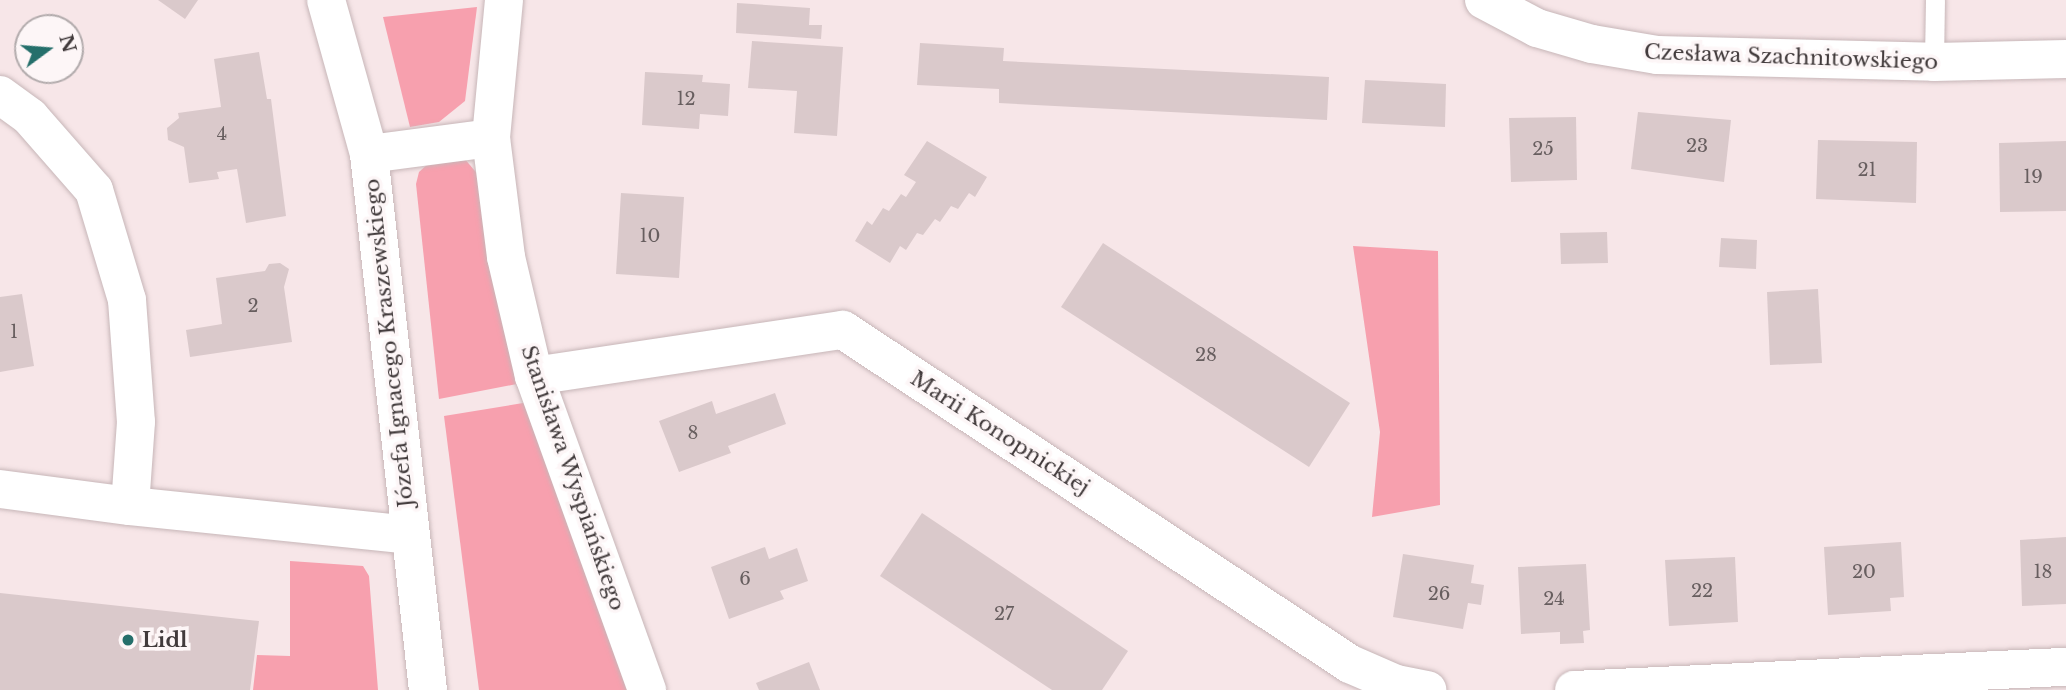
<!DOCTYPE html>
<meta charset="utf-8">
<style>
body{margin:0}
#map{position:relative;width:2066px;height:690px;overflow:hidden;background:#f7e6e8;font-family:"Libre Baskerville",serif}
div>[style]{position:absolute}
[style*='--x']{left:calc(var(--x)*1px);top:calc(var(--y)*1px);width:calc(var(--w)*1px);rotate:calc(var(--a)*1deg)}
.green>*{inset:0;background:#f7a0ae}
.building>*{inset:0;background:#dac9cb}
.roads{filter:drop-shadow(0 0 2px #c7b6b8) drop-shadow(0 0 2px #c7b6b8)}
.lane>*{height:19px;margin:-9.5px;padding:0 9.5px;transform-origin:9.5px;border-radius:9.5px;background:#fff}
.street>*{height:38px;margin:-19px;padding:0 19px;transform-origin:19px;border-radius:19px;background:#fff}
.secondary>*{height:38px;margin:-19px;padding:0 19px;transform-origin:19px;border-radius:19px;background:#fff}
.dots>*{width:19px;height:19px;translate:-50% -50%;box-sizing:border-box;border:4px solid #fdf6f7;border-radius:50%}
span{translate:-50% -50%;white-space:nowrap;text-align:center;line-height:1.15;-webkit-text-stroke:7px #fdf6f7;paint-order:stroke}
.number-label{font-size:18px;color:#675e5f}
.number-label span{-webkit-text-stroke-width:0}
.street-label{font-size:21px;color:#413a3b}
.poi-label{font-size:21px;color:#413a3b;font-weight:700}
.left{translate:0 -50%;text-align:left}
.north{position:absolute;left:14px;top:14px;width:70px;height:70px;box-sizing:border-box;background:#fdf6f7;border:2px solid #b2abac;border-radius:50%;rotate:74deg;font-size:19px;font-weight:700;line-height:28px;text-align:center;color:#413a3b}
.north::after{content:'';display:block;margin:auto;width:24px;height:32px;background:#256f6b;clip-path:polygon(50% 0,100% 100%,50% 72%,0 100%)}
</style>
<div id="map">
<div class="green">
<i style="clip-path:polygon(477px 7px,465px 101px,439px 122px,410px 127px,383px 17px)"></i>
<i style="clip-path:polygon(464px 158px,480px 177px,522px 383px,439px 399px,416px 184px,419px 172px,430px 162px)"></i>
<i style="clip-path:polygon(1353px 246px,1438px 251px,1440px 505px,1372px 517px,1380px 432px)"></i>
<i style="clip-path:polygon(529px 402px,631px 690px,479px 690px,444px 416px)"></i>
<i style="clip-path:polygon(290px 561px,363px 566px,369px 576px,378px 690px,253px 690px,257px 655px,290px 656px)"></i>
</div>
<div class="building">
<i style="clip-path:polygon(158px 0,198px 0,185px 19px)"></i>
<i style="clip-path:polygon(737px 3px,810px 8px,809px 25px,822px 25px,821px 39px,736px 33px)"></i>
<i style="clip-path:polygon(752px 41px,843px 47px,837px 136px,794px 133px,797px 91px,748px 88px)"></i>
<i style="clip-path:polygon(920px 43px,1004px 48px,1003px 61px,1329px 77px,1327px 120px,999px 103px,999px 89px,917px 85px)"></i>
<i style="clip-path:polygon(259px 52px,267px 99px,271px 99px,286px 216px,246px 223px,237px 169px,217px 172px,219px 179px,189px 183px,184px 147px,168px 140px,167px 128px,179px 118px,178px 113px,221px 107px,214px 59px)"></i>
<i style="clip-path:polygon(645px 72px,703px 75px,702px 82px,730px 84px,728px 116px,700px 114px,699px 129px,642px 125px)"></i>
<i style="clip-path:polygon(1365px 80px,1446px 84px,1445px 127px,1362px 123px)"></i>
<i style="clip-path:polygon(1638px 112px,1731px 120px,1724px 182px,1631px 169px)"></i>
<i style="clip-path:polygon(1576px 117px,1577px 180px,1511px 182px,1509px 118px)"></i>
<i style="clip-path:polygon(1818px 140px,1917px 142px,1916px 203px,1816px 199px)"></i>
<i style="clip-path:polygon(927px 141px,987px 177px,975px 197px,969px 193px,958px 209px,951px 206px,940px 222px,935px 219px,923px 235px,917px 233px,906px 250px,900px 246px,890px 263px,855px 241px,867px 221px,872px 225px,883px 208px,889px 211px,901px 194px,906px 197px,916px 182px,904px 175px)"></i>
<i style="clip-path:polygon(2066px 141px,2066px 211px,2000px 212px,1999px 143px)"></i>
<i style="clip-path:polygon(621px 193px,684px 197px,679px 278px,616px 274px)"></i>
<i style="clip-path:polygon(1607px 232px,1608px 263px,1561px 264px,1560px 233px)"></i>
<i style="clip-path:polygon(1721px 238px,1757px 240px,1756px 269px,1719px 267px)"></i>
<i style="clip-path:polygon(1103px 243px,1350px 403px,1309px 467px,1061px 307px)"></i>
<i style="clip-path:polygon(280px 263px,289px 269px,284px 287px,292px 342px,190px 357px,186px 330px,222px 324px,216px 278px,265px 271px,269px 264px)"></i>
<i style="clip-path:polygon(1818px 289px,1822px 363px,1770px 365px,1767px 292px)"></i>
<i style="clip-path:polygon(22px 294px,34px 366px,0 372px,0 297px)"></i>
<i style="clip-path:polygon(775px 393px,786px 424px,728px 446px,731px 453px,679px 472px,659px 421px,712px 401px,716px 414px)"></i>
<i style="clip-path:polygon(922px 513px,1128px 651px,1102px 690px,1052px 690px,880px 576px)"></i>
<i style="clip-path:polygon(2066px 537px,2066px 604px,2022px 606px,2020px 540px)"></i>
<i style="clip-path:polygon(1901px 542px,1904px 597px,1890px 598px,1891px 611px,1828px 615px,1824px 547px)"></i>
<i style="clip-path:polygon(765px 547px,769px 559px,797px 548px,808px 581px,780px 591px,784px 599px,729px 619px,711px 567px)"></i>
<i style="clip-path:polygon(1403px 554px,1474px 565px,1471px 583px,1484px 585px,1481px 605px,1468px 603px,1463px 629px,1393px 617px)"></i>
<i style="clip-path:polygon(1735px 557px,1738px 622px,1669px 626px,1665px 560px)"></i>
<i style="clip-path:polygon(1586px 564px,1590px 630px,1583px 631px,1584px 643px,1560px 644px,1560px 632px,1521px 634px,1518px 567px)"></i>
<i style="clip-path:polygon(0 593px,259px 621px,250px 690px,0 690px)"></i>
<i style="clip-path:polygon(809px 662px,820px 690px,759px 690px,756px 683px)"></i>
</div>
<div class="roads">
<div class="lane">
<i style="--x:1934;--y:62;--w:62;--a:-89.1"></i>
</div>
<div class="street">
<i style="--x:504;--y:0;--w:139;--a:95.4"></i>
<i style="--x:491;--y:138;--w:120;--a:82.8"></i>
<i style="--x:506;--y:257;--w:122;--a:76.8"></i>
<i style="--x:534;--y:376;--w:334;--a:70.2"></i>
<i style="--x:1484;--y:0;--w:60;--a:27.8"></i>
<i style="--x:1537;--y:28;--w:57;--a:16.2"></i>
<i style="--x:1592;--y:44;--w:66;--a:9.6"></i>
<i style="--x:1657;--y:55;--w:277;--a:1.4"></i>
<i style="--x:1934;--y:62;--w:132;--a:-1.3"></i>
<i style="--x:0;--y:95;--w:37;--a:36"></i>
<i style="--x:30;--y:117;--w:97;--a:48.8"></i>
<i style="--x:94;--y:190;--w:115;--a:73.3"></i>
<i style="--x:127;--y:300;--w:122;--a:85.8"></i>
<i style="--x:136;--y:422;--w:84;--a:94.1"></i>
<i style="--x:130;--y:506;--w:281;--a:5.9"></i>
<i style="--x:369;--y:154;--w:123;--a:-7.5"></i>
<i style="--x:534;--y:376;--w:312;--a:-8.5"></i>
<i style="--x:843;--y:330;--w:607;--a:33.38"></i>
<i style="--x:1350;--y:664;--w:50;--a:23.5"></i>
<i style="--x:1396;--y:684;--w:32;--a:11"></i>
<i style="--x:0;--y:489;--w:131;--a:7.5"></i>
<i style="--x:1574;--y:690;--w:493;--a:-2.7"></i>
</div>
<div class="secondary">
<i style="--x:326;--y:0;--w:160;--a:74.4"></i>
<i style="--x:369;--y:154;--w:539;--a:83.72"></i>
</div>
</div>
<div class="dots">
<i style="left:128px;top:640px;background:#256f6b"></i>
</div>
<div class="number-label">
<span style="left:686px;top:99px">12</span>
<span style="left:222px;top:134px">4</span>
<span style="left:1697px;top:146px">23</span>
<span style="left:1543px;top:149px">25</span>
<span style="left:1867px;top:170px">21</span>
<span style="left:2033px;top:177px">19</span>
<span style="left:650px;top:236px">10</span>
<span style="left:253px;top:306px">2</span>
<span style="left:14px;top:332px">1</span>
<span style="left:1206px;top:355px">28</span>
<span style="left:693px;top:433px">8</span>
<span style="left:1864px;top:572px">20</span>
<span style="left:2043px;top:572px">18</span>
<span style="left:745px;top:579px">6</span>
<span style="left:1702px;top:591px">22</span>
<span style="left:1439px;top:594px">26</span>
<span style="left:1554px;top:599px">24</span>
<span style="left:1004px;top:614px">27</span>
</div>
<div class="street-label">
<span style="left:1791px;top:57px;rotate:2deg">Czesława Szachnitowskiego</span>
<span style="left:389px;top:343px;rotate:-96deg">Józefa Ignacego Kraszewskiego</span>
<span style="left:1000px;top:433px;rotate:33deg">Marii Konopnickiej</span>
<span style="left:573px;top:478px;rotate:71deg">Stanisława Wyspiańskiego</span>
</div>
<div class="poi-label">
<span class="left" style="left:142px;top:640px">Lidl</span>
</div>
<div class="north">N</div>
</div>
